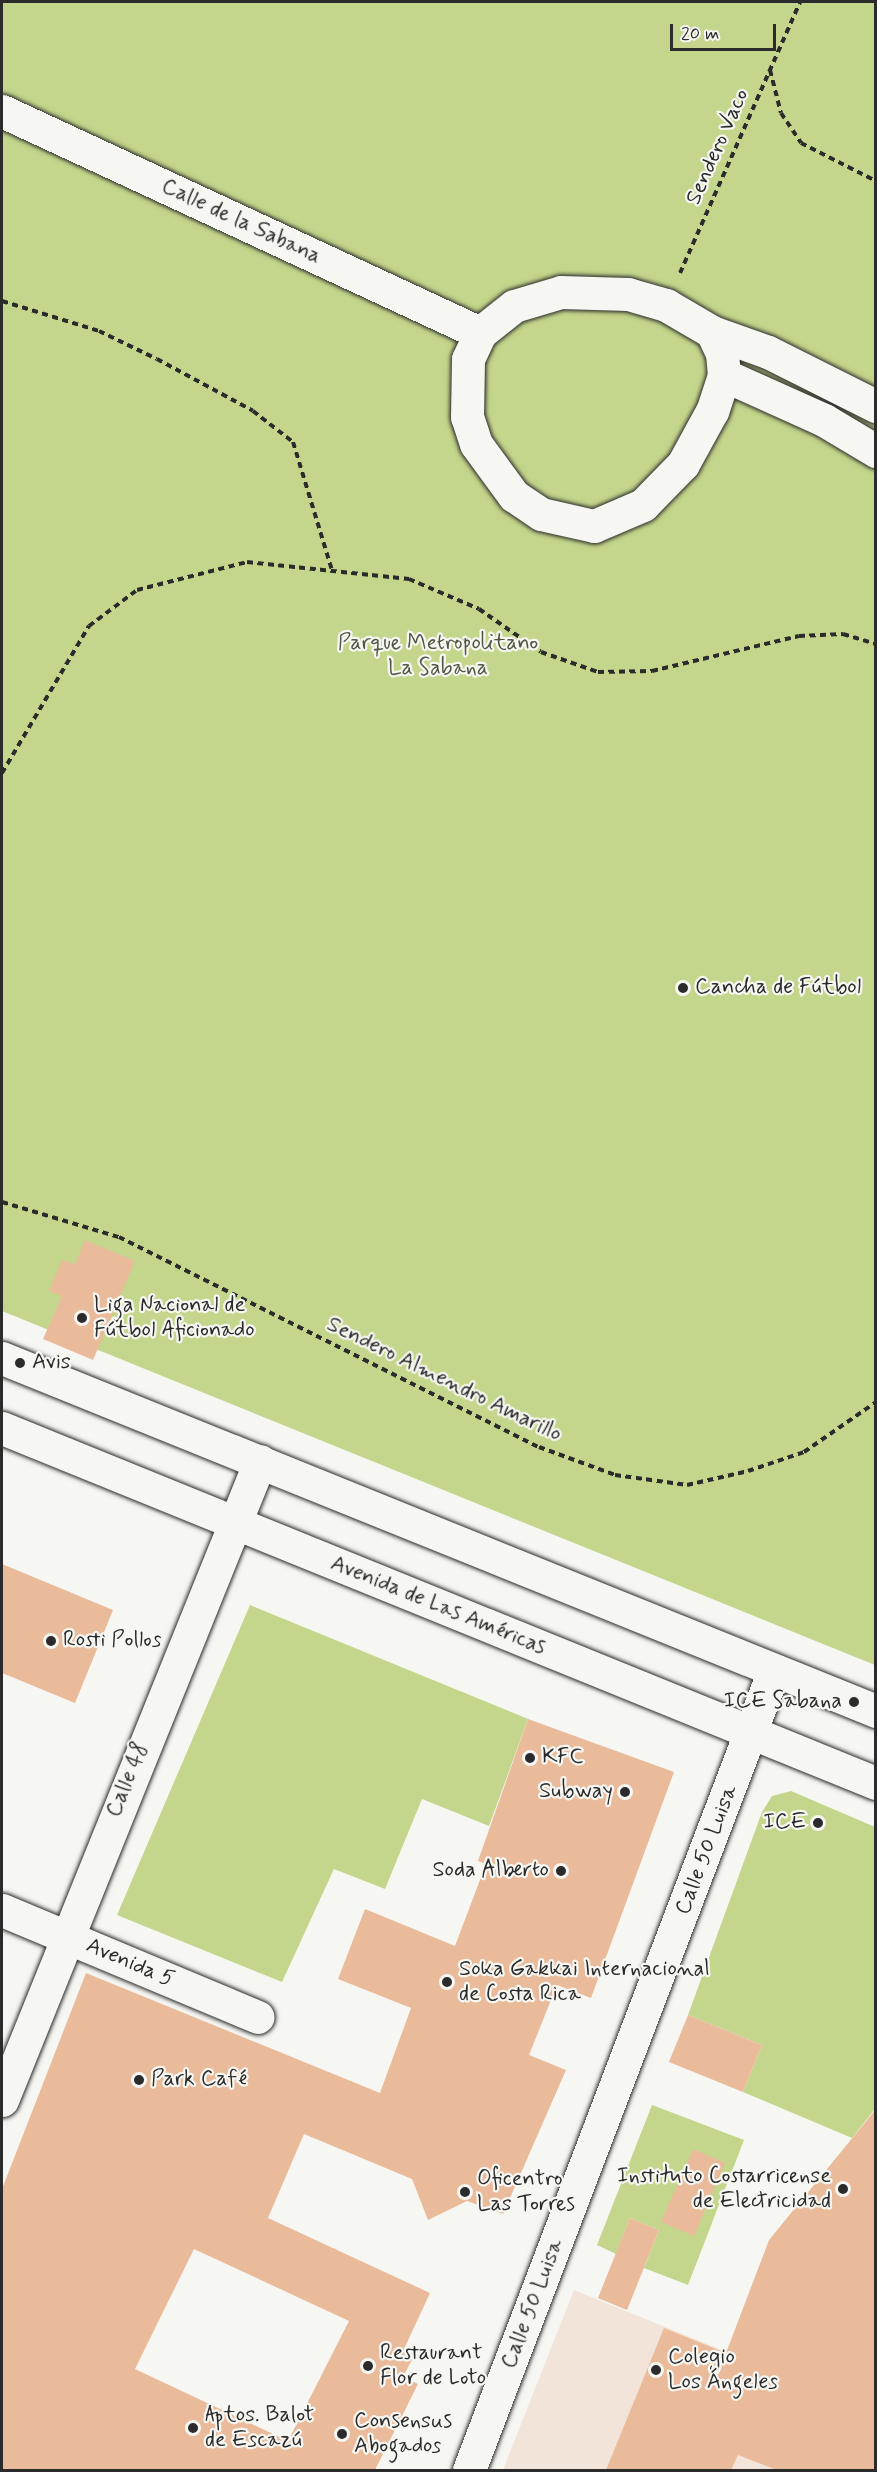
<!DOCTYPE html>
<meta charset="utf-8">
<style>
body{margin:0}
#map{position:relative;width:877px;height:2472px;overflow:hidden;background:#f6f6f2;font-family:Mynerve,sans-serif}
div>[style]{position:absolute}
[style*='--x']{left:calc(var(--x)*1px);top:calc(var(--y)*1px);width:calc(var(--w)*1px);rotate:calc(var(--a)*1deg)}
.built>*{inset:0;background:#f2e4d8}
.green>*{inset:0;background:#c4d68b}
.building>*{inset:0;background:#eabb9a}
.path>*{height:4px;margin-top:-2px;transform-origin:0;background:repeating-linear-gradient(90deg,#2b2b2b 0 6px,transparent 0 10.5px)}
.roads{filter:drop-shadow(0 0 2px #2b2b2b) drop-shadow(0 0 2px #2b2b2b)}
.minor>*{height:33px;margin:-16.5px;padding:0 16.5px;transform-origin:16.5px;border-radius:16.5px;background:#f6f6f2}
.major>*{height:33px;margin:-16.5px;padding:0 16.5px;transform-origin:16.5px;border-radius:16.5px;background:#f6f6f2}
.dots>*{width:16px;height:16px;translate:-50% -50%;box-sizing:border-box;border:3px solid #f6f6f2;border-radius:50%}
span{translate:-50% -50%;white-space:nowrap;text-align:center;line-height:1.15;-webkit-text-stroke:4.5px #f6f6f2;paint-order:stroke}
.street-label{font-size:22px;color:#2b2b2b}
.park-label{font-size:22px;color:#515643}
.poi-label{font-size:22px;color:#2b2b2b}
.left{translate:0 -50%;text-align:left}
.right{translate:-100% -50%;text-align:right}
.frame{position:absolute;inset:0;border:3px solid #2b2b2b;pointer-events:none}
.scale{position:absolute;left:670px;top:24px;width:106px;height:27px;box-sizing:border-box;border:3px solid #2b2b2b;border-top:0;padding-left:8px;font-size:18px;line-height:21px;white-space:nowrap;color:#2b2b2b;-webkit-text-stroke:4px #f6f6f2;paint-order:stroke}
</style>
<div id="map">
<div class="built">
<i style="clip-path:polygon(574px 2290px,875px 2412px,875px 2470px,503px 2470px)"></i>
</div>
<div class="green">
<i style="clip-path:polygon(2px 2px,875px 2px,875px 1665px,2px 1311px)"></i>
<i style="clip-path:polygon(250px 1605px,528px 1719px,489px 1826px,422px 1799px,385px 1889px,334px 1869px,282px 1982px,117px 1915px)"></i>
<i style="clip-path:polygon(791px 1791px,875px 1827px,875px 2109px,852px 2138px,743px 2092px,762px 2045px,688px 2015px,762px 1812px,772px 1796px)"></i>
<i style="clip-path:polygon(652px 2105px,744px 2140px,688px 2285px,644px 2268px,659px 2230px,630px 2218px,616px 2254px,597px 2245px)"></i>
</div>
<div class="building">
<i style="clip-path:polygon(85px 1240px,135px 1261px,93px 1360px,43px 1339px,62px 1296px,49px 1291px,62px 1260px,75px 1264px)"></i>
<i style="clip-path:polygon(2px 1564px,113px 1610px,75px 1703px,2px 1673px)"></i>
<i style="clip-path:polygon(evenodd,528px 1719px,674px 1772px,591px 1998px,557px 1985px,529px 2055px,566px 2070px,503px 2214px,467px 2201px,428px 2220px,412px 2179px,304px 2134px,268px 2218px,430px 2293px,404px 2349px,415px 2354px,403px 2377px,418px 2384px,375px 2470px,2px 2470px,2px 2189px,86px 1973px,380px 2093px,411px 2008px,338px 1979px,365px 1909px,455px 1946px,486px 1864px,478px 1861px,528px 1719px,194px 2249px,349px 2321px,288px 2441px,135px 2369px,194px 2249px)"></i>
<i style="clip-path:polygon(688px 2015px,762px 2045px,743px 2092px,669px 2062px)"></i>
<i style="clip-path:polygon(876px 2109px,876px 2470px,777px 2470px,738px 2455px,731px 2470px,606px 2470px,664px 2328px,726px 2353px,769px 2240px)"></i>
<i style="clip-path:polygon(693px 2149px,725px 2163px,694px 2236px,661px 2222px)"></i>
<i style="clip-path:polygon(630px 2218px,659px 2230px,627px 2310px,598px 2298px)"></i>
</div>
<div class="path">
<i style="--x:770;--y:70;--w:44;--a:75.7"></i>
<i style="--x:781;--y:113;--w:36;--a:56"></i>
<i style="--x:801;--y:143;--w:84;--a:26.9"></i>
<i style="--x:680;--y:273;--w:296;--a:-66.1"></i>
<i style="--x:2;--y:301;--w:102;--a:17.2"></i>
<i style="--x:99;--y:331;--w:64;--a:25.8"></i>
<i style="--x:157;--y:359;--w:109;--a:28.4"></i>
<i style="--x:253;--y:411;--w:51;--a:37.8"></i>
<i style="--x:293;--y:442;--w:134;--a:73.1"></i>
<i style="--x:2;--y:773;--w:171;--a:-59.4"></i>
<i style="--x:89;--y:626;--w:60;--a:-36.9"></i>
<i style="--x:137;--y:590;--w:114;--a:-14.3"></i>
<i style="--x:247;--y:562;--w:163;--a:6"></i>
<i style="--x:409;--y:579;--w:76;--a:23.2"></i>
<i style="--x:479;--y:609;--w:75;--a:34.7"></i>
<i style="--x:541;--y:652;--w:60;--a:19.3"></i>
<i style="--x:598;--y:672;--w:54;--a:-1.1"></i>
<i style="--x:652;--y:671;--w:151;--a:-13.4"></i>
<i style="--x:799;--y:636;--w:44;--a:-2.6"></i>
<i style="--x:843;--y:634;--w:34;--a:17"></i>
<i style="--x:2;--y:1202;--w:122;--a:16.7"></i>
<i style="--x:119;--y:1237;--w:470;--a:26.6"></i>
<i style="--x:539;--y:1447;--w:81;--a:20.2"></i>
<i style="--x:615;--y:1475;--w:73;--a:7.9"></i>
<i style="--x:687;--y:1485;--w:63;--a:-12.9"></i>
<i style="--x:748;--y:1471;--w:59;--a:-18.7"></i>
<i style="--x:804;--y:1452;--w:88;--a:-34.8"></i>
</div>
<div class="roads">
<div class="minor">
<i style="--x:2;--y:111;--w:527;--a:24.91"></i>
<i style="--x:561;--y:292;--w:67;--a:1.7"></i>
<i style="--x:628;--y:294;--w:40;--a:16"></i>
<i style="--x:666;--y:305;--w:53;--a:30.4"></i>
<i style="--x:712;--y:332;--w:23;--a:65"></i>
<i style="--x:722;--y:353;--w:22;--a:85"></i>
<i style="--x:724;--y:375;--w:38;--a:108"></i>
<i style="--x:712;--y:411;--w:60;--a:118.7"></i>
<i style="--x:683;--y:464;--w:57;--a:134.3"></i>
<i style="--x:643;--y:505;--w:53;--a:156.8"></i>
<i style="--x:594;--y:526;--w:54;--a:-167.2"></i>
<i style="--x:541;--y:514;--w:32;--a:-146"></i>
<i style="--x:514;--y:496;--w:64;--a:-126.2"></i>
<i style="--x:476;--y:444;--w:28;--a:-108"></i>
<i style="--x:467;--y:417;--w:58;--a:-89"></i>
<i style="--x:468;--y:359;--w:29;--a:-65"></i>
<i style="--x:480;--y:333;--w:43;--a:-38.5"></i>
<i style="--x:514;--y:306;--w:49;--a:-16.6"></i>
<i style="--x:712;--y:332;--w:59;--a:19.7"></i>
<i style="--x:768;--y:352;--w:121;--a:26.6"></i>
<i style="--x:724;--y:375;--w:110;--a:24.2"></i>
<i style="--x:824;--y:420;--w:61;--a:30.8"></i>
<i style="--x:2;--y:1910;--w:277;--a:22.7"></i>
<i style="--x:2;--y:2100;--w:689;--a:-68.01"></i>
<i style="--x:469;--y:2470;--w:856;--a:-69.13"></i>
</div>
<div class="major">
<i style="--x:2;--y:1358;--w:943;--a:21.99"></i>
<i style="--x:2;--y:1428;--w:943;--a:22.11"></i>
</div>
</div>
<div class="dots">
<i style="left:683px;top:988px;background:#2b2b2b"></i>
<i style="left:82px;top:1318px;background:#2b2b2b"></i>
<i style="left:20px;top:1363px;background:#2b2b2b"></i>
<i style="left:51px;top:1641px;background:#2b2b2b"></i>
<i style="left:854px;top:1702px;background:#2b2b2b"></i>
<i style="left:530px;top:1758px;background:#2b2b2b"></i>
<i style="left:625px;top:1792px;background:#2b2b2b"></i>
<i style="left:818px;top:1823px;background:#2b2b2b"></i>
<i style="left:561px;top:1871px;background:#2b2b2b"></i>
<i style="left:447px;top:1982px;background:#2b2b2b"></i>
<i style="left:139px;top:2080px;background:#2b2b2b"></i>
<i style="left:843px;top:2189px;background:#2b2b2b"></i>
<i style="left:465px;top:2192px;background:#2b2b2b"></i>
<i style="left:368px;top:2366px;background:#2b2b2b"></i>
<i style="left:656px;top:2370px;background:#2b2b2b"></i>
<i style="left:193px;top:2428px;background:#2b2b2b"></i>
<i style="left:342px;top:2434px;background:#2b2b2b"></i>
</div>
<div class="street-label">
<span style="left:718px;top:147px;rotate:-66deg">Sendero Vaco</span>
<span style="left:241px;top:222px;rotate:25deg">Calle de la Sabana</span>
<span style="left:444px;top:1380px;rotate:26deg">Sendero Almendro Amarillo</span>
<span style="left:438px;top:1606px;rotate:22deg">Avenida de Las Américas</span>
<span style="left:128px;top:1780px;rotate:-68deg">Calle 48</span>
<span style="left:707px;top:1850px;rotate:-69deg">Calle 50 Luisa</span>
<span style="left:130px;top:1963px;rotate:23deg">Avenida 5</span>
<span style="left:533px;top:2304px;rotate:-69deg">Calle 50 Luisa</span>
</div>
<div class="park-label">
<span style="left:438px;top:656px">Parque Metropolitano<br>La Sabana</span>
</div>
<div class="poi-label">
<span class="left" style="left:695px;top:988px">Cancha de Fútbol</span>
<span class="left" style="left:94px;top:1318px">Liga Nacional de<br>Fútbol Aficionado</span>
<span class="left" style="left:32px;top:1363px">Avis</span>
<span class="left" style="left:63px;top:1641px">Rosti Pollos</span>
<span class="right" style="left:842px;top:1702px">ICE Sabana</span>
<span class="left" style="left:542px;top:1758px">KFC</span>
<span class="right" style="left:613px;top:1792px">Subway</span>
<span class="right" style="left:806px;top:1823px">ICE</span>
<span class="right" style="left:549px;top:1871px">Soda Alberto</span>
<span class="left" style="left:459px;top:1982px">Soka Gakkai Internacional<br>de Costa Rica</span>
<span class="left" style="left:151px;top:2080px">Park Café</span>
<span class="right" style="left:831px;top:2189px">Instituto Costarricense<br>de Electricidad</span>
<span class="left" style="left:477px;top:2192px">Oficentro<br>Las Torres</span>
<span class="left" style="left:380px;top:2366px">Restaurant<br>Flor de Loto</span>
<span class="left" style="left:668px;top:2370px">Colegio<br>Los Ángeles</span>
<span class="left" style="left:205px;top:2428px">Aptos. Balot<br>de Escazú</span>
<span class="left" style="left:354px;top:2434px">Consensus<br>Abogados</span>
</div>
<div class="frame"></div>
<div class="scale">20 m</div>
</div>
